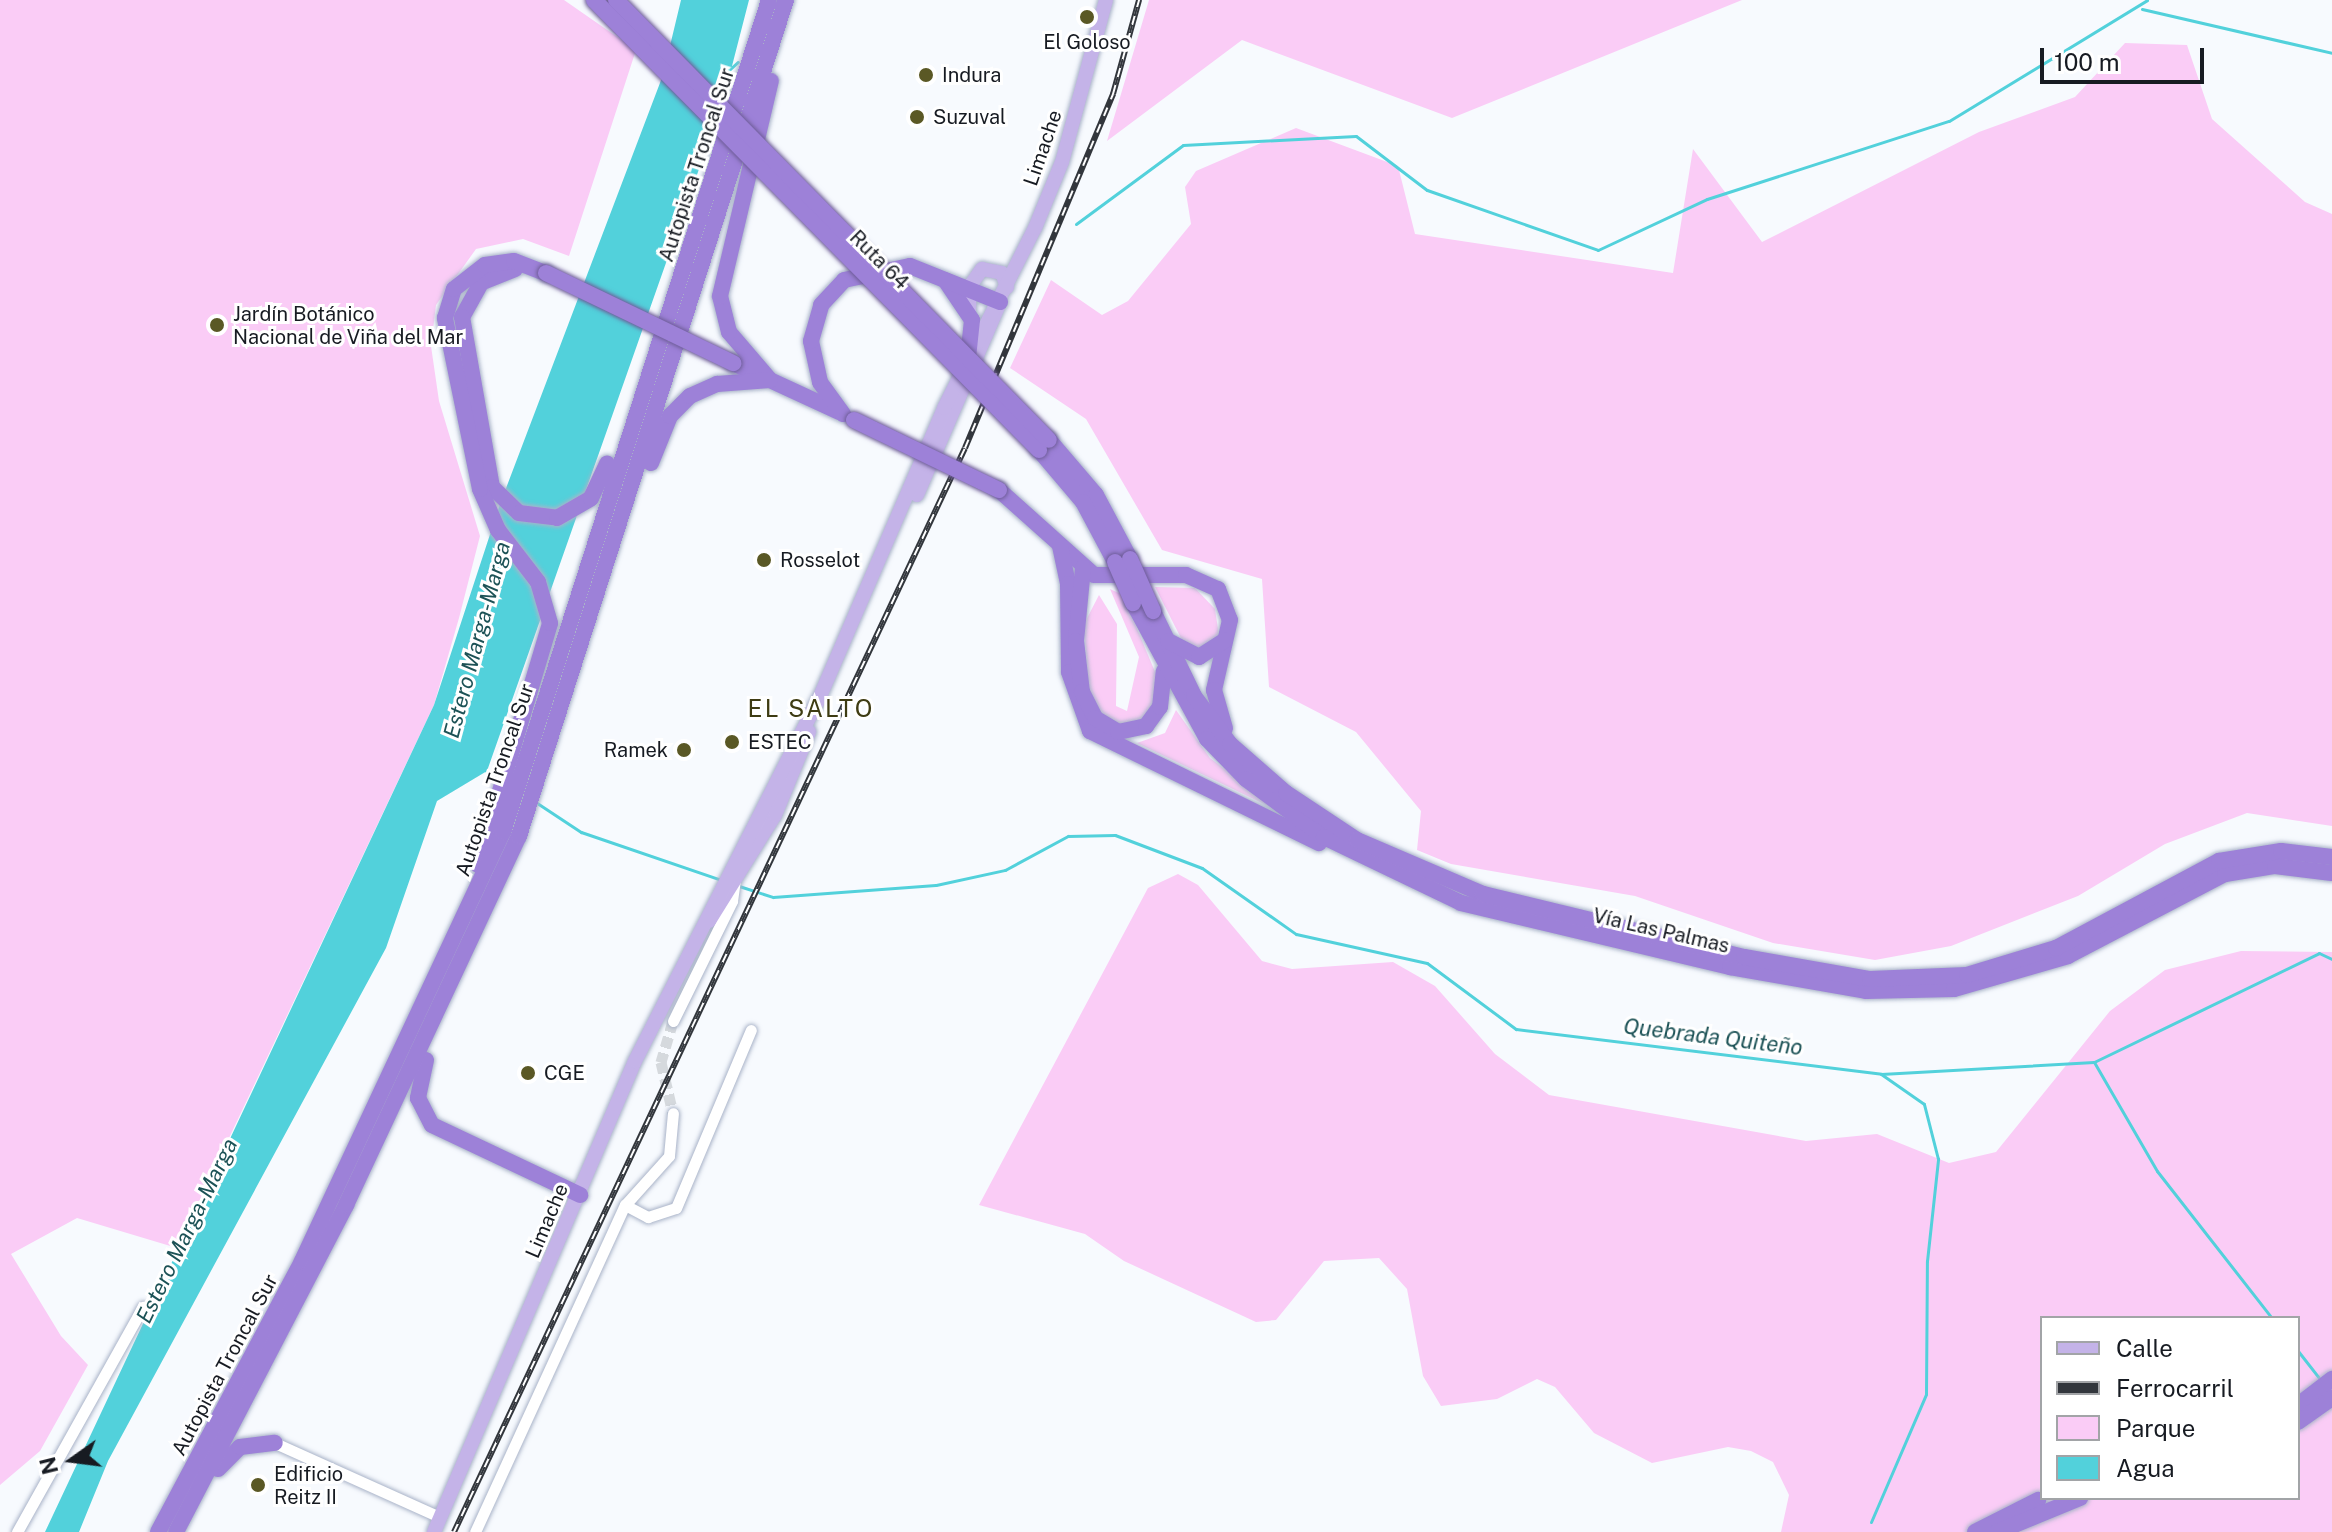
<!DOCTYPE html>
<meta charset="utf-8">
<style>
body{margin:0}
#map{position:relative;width:2332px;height:1532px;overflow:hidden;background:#f7fafe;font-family:"Public Sans",sans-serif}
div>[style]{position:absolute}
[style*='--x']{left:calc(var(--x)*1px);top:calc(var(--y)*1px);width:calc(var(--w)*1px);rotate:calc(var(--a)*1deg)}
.green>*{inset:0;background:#faccf6}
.water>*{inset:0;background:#52d1db}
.stream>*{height:3px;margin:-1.5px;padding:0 1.5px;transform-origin:1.5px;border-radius:1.5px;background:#52d1db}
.minor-tunnel>*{height:11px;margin-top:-5.5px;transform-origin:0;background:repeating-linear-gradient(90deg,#d5d9dd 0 11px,transparent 0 16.5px)}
.roads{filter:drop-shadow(0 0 2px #a9b3c8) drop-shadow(0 0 2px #a9b3c8)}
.minor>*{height:11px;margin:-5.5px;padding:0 5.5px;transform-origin:5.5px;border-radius:5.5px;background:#fff}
.major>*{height:14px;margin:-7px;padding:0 7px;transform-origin:7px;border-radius:7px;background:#c4b3e8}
.highway>*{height:16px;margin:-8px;padding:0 8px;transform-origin:8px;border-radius:8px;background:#9d81d8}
.rail>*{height:6px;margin-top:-3px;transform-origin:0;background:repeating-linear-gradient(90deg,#fff 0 9px,#32363c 0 18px);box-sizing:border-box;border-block:2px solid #32363c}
.bridges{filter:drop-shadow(0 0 2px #6e5d98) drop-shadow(0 0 2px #6e5d98)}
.highway-bridge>*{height:16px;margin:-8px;padding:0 8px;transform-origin:8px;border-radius:8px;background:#9d81d8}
.dots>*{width:22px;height:22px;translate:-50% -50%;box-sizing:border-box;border:4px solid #fff;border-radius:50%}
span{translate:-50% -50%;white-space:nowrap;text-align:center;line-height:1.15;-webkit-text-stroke:6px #fff;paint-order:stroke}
.poi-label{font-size:20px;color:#171b22}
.left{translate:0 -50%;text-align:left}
.right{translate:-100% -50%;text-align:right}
.street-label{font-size:20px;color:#171b22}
.water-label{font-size:22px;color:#1c5256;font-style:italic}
.quarter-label{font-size:24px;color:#3e3c13;letter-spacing:2px}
.legend{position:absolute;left:2040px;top:1316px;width:260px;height:184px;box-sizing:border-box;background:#fff;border:2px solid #a2a4a7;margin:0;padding:10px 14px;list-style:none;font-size:24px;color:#171b22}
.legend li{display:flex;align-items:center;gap:16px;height:40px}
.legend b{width:40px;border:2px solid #a2a4a7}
.north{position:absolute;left:32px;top:1420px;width:80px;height:80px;-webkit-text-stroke:6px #fff;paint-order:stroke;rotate:256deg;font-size:22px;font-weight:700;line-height:32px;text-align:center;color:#171b22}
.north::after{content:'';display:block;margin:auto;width:28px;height:36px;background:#171b22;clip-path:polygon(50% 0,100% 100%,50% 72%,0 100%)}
.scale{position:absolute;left:2040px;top:48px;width:164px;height:36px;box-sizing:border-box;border:4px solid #171b22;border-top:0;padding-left:10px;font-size:24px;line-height:28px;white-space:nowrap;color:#171b22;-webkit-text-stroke:6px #fff;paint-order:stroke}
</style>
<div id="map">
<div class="green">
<i style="clip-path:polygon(0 0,564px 0,636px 50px,569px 256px,523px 239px,476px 249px,436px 305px,431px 346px,439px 401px,480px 536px,459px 618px,434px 705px,177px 1248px,77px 1218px,11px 1254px,61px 1336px,88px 1365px,40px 1451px,0 1485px)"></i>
<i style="clip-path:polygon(1149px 0,1742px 0,1452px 118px,1242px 40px,1107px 141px)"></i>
<i style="clip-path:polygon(2125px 43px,2187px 45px,2212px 119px,2305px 202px,2332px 214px,2332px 826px,2247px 813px,2165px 844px,2078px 896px,1951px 946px,1875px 960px,1773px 943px,1635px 896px,1451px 864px,1417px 850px,1421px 811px,1356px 732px,1269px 687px,1262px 579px,1162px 550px,1086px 419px,1010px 368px,1051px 280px,1102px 315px,1128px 301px,1191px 224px,1185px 187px,1196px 171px,1296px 128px,1398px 166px,1415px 234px,1673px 273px,1693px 149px,1762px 242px,1979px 132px,2075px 97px)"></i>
<i style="clip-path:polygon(1155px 587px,1195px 588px,1215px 609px,1219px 636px,1200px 650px,1185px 646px)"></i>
<i style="clip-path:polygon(1110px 589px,1123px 595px,1158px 679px,1157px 698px,1142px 719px,1119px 728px,1098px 713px,1089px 691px,1084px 624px,1099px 595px,1117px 624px,1116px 706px,1127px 711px,1139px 657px)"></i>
<i style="clip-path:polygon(1176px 710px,1210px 758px,1279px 811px,1137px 743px,1165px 733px)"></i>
<i style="clip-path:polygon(evenodd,1178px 874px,1198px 885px,1262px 961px,1292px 969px,1393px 962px,1435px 986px,1495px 1054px,1549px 1095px,1806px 1141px,1877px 1134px,1949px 1163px,1996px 1152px,2110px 1011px,2165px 970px,2241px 951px,2332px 952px,2332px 1532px,1781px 1532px,1789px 1495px,1773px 1462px,1751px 1451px,1728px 1447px,1652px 1463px,1594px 1433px,1555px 1387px,1537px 1379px,1497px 1399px,1441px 1406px,1423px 1376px,1407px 1289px,1379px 1258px,1324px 1261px,1276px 1320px,1256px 1322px,1124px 1261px,1085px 1234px,979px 1205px,1148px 888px,1178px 874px,2042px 1318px,2298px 1318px,2298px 1498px,2042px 1498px,2042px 1318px)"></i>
</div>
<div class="water">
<i style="clip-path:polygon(681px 0,749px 0,723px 101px,487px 771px,437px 801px,386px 948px,108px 1461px,79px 1532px,45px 1532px,434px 705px,500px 504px,663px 75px)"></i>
</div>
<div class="stream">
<i style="--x:2142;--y:9;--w:195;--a:13"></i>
<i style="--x:729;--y:70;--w:12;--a:-42"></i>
<i style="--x:1076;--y:224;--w:133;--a:-36.4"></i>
<i style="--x:1183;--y:145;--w:173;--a:-3"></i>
<i style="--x:1356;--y:136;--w:89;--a:37.3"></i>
<i style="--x:1427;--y:190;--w:181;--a:19.3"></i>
<i style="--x:1598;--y:250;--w:120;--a:-25.1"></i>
<i style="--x:1707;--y:199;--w:254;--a:-17.9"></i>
<i style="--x:1949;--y:121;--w:232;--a:-31.4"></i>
<i style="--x:483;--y:769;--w:16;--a:30"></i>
<i style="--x:537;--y:803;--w:53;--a:33.4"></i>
<i style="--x:581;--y:832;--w:148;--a:18.9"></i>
<i style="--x:739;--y:886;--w:36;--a:18"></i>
<i style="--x:773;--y:897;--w:163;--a:-4.2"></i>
<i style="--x:936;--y:885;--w:71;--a:-12.3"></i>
<i style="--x:1005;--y:870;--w:72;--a:-28.4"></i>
<i style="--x:1068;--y:836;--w:47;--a:-1.2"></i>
<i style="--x:1115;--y:835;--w:93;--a:20.8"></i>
<i style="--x:1202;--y:868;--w:115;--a:35.1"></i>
<i style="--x:1296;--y:934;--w:134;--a:12.5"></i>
<i style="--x:1427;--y:963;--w:111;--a:36.6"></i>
<i style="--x:1516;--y:1029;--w:368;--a:7"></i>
<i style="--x:1881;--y:1074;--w:213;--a:-3.2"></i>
<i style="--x:2094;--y:1062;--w:250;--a:-25.8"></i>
<i style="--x:2319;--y:953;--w:14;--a:25"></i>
<i style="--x:2094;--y:1062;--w:126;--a:60"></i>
<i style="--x:2157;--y:1171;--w:187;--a:52"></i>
<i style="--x:2298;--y:1351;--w:36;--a:52"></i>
<i style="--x:1871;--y:1522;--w:139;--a:-66.7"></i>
<i style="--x:1926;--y:1394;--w:133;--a:-89.6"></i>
<i style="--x:1927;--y:1261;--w:103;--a:-83.8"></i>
<i style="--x:1938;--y:1159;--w:57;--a:-104.3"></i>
<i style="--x:1924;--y:1104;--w:52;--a:-145.1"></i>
</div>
<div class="minor-tunnel">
<i style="--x:673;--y:1021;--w:43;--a:106.3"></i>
<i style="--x:661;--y:1062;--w:52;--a:76.8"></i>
</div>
<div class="roads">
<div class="minor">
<i style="--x:673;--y:1021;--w:134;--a:-63.8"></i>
<i style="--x:732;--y:901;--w:21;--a:-82"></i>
<i style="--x:625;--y:1205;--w:26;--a:28"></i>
<i style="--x:648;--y:1217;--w:29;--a:-18"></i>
<i style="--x:676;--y:1208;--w:193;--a:-67.2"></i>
<i style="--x:275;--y:1443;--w:181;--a:24.2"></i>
<i style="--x:17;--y:1532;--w:258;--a:-60.8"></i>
<i style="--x:475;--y:1532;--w:360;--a:-65.4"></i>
<i style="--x:625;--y:1205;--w:66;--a:-48.1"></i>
<i style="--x:669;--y:1156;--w:43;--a:-84.7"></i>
</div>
<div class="major">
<i style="--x:969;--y:311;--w:25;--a:-88"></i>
<i style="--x:970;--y:286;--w:21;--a:-55"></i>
<i style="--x:982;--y:269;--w:20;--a:11"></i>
<i style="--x:1002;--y:273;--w:15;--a:70"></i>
<i style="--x:917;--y:495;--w:210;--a:-66.7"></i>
<i style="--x:709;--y:921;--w:125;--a:-58.1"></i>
<i style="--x:775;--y:815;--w:90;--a:-67.7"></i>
<i style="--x:434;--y:1532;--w:512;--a:-66.89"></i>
<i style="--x:635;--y:1061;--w:404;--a:-63.1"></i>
<i style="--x:818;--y:701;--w:319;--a:-66.7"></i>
<i style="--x:944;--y:408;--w:202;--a:-63.2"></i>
<i style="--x:1035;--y:228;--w:71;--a:-67.8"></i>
<i style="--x:1062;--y:162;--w:168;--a:-74.8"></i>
</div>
<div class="highway">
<i style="--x:515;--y:269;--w:37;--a:158"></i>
<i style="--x:481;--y:283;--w:39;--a:119"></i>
<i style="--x:462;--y:317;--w:173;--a:80"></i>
<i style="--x:492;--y:487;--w:37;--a:44"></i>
<i style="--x:519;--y:513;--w:38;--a:7"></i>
<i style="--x:557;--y:518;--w:39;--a:-30"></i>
<i style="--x:591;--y:498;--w:38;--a:-65"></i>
<i style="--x:945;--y:280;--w:48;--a:56"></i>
<i style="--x:972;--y:320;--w:39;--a:96"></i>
<i style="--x:733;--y:363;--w:117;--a:24.8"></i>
<i style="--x:770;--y:380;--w:63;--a:-130.5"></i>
<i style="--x:729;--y:332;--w:37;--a:-104"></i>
<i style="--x:720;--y:296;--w:221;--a:-76.7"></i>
<i style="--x:843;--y:414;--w:39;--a:-126"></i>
<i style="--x:820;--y:382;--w:42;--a:-102.4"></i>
<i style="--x:811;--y:341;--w:37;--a:-74"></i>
<i style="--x:821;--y:305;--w:34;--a:-47"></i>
<i style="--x:844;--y:280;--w:67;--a:-12"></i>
<i style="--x:910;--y:266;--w:97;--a:21.8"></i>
<i style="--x:1049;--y:440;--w:72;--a:49.5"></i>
<i style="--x:1096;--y:495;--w:72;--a:62"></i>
<i style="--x:1039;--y:450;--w:68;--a:49.8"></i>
<i style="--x:1083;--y:502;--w:68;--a:61.9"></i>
<i style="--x:651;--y:463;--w:51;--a:-68"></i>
<i style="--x:670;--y:416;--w:28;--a:-45"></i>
<i style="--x:690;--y:396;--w:30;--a:-24"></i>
<i style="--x:717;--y:384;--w:53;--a:-4.3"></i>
<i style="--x:999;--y:490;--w:127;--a:41.8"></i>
<i style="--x:1094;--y:575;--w:92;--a:0"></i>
<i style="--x:1186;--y:575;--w:35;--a:24"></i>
<i style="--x:1218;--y:589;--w:33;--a:69"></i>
<i style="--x:1230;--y:620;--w:72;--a:102.9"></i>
<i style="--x:1214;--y:690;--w:40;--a:74"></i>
<i style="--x:1060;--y:546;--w:39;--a:78"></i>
<i style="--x:1068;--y:584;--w:88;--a:89.3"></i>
<i style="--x:1069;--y:672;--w:63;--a:70.4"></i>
<i style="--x:1090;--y:731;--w:255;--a:26.1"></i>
<i style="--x:1083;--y:568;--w:73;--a:95.5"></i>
<i style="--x:1076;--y:641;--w:51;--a:83.3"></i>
<i style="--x:1082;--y:692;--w:29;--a:63"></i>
<i style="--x:1095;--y:718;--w:27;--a:31"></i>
<i style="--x:1118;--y:732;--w:29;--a:-12"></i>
<i style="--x:1146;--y:726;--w:24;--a:-54"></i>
<i style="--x:1160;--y:707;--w:36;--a:-84"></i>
<i style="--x:1133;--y:603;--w:155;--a:61.4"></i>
<i style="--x:1207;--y:739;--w:56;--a:45.7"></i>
<i style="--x:1246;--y:779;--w:97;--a:36.6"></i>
<i style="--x:1324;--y:837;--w:152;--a:25.7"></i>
<i style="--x:1461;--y:903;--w:277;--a:13.4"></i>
<i style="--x:1730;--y:967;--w:138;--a:10"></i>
<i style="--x:1866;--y:991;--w:88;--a:-1.3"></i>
<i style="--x:1954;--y:989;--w:119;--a:-16.1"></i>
<i style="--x:2068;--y:956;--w:177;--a:-27.6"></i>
<i style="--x:2225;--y:874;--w:51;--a:-9.1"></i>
<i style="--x:2275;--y:866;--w:57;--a:7"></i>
<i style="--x:1153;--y:611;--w:94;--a:64.2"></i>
<i style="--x:1194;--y:696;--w:60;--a:53.1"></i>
<i style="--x:1230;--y:744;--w:74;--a:41.2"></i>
<i style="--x:1286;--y:793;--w:85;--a:33.5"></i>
<i style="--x:1357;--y:840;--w:137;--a:23.2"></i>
<i style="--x:1483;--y:894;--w:268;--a:13.6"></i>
<i style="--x:1744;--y:957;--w:128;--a:9.9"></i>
<i style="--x:1870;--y:979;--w:97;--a:-2.4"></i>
<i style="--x:1967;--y:975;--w:93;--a:-16.9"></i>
<i style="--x:2056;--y:948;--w:185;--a:-28.1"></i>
<i style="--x:2219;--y:861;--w:63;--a:-9.2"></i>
<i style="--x:2281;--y:851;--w:51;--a:6.7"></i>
<i style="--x:1168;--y:641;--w:35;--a:27"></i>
<i style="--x:1199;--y:657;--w:31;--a:-33"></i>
<i style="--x:478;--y:865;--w:252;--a:-73.4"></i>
<i style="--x:550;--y:623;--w:43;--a:-106.3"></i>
<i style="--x:538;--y:582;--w:66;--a:-127.6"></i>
<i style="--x:498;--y:530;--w:45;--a:-113.7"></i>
<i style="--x:480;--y:489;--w:175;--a:-101.6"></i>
<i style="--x:445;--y:318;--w:30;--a:-73"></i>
<i style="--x:454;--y:289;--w:39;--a:-38"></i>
<i style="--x:485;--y:265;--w:29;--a:-8"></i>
<i style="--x:514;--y:261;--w:34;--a:21"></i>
<i style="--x:426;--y:1060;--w:39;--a:102"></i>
<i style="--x:418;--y:1098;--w:30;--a:63"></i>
<i style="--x:432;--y:1125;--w:164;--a:25.3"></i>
<i style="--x:2298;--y:1405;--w:43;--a:-37.4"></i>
<i style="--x:2298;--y:1422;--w:42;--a:-35.2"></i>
<i style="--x:218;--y:1469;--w:31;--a:-45"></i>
<i style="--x:240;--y:1447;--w:35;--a:-7"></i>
<i style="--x:158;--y:1532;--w:307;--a:-62"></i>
<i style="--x:302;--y:1261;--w:474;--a:-64.9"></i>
<i style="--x:503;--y:832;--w:873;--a:-72.27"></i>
<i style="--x:176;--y:1532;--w:369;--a:-62.5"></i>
<i style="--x:346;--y:1205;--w:408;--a:-64.9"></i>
<i style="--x:519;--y:836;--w:878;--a:-72.29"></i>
<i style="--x:1975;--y:1532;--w:71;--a:-26.9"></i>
<i style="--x:1997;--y:1532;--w:90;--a:-22.3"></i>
</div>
</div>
<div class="rail">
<i style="--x:454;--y:1532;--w:1198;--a:-64.76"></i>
<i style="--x:965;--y:448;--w:384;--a:-67.3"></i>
<i style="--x:1113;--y:94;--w:98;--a:-74.5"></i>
</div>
<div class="bridges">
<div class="highway-bridge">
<i style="--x:594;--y:0;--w:633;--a:45.32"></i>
<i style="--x:616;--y:0;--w:617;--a:45.46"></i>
<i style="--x:546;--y:273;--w:208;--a:25.7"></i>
<i style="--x:854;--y:420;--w:161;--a:25.8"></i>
<i style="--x:1130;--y:559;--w:57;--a:66.1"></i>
<i style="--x:1115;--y:562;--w:45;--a:66.3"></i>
</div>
</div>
<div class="dots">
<i style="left:1087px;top:17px;background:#5a5825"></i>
<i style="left:926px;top:75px;background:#5a5825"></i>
<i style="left:917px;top:117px;background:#5a5825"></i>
<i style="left:217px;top:325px;background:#5a5825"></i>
<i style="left:764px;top:560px;background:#5a5825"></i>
<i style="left:732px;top:742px;background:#5a5825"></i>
<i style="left:684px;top:750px;background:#5a5825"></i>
<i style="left:528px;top:1073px;background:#5a5825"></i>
<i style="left:258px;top:1485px;background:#5a5825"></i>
</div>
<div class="poi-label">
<span style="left:1087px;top:42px">El Goloso</span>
<span class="left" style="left:942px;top:75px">Indura</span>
<span class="left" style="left:933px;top:117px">Suzuval</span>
<span class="left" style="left:233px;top:326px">Jardín Botánico<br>Nacional de Viña del Mar</span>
<span class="left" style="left:780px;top:560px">Rosselot</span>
<span class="left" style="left:748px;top:742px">ESTEC</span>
<span class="right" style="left:668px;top:750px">Ramek</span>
<span class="left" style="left:544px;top:1073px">CGE</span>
<span class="left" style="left:274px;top:1486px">Edificio<br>Reitz II</span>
</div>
<div class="street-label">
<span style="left:1043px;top:148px;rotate:-71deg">Limache</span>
<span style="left:697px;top:165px;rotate:-72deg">Autopista Troncal Sur</span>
<span style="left:879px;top:260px;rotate:45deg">Ruta 64</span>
<span style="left:495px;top:780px;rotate:-71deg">Autopista Troncal Sur</span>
<span style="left:1661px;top:931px;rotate:13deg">Vía Las Palmas</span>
<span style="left:547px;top:1221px;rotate:-67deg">Limache</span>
<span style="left:225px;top:1365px;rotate:-62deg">Autopista Troncal Sur</span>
</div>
<div class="water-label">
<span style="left:477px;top:640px;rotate:-75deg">Estero Marga-Marga</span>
<span style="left:1713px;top:1037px;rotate:7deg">Quebrada Quiteño</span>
<span style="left:187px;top:1231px;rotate:-64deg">Estero Marga-Marga</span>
</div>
<div class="quarter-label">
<span style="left:811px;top:709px">EL SALTO</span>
</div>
<ul class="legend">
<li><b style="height:10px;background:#c4b3e8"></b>Calle</li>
<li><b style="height:10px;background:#32363c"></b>Ferrocarril</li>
<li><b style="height:22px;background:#faccf6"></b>Parque</li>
<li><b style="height:22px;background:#52d1db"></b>Agua</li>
</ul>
<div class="north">N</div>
<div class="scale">100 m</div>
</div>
